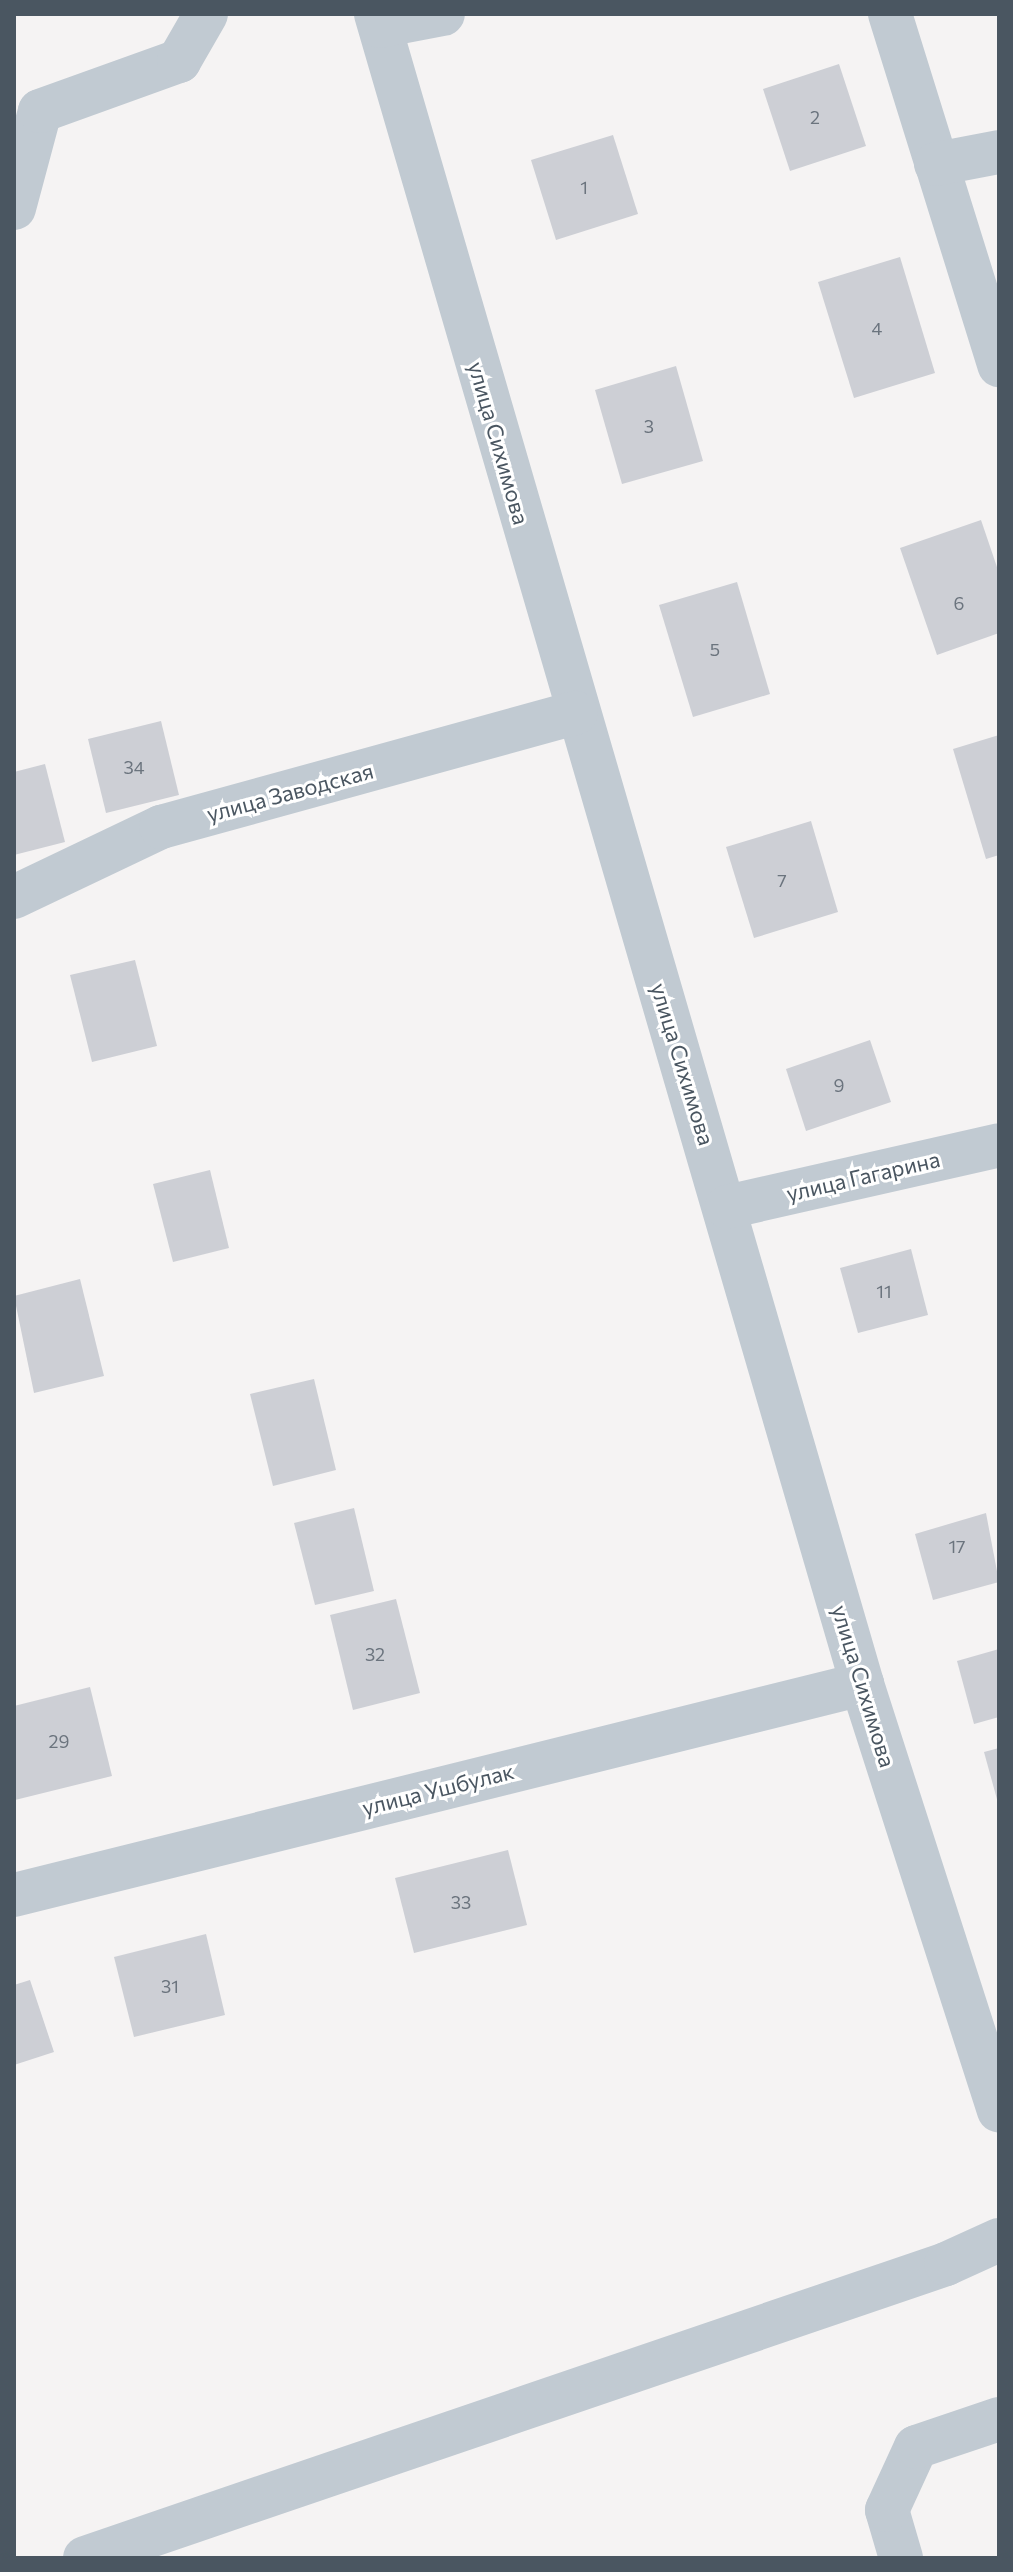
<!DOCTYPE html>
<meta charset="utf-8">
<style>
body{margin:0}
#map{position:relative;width:1013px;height:2572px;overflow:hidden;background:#f5f3f3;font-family:Commissioner,sans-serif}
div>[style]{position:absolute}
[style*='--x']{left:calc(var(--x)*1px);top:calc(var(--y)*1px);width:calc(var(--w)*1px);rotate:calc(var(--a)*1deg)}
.building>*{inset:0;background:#cdcfd5}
.minor>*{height:44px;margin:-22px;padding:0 22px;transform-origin:22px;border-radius:22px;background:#c1cad2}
span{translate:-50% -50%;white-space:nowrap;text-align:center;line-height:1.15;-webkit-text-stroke:6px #fff;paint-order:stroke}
.number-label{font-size:18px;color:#6b747e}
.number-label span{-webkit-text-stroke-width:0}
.street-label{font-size:22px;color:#4a5661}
.frame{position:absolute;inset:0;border:16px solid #4a5661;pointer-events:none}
</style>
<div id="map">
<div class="building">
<i style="clip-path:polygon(839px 64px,866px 146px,790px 171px,763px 89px)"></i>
<i style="clip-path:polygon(613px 135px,638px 214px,556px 240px,531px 160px)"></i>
<i style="clip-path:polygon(900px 257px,935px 373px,854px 398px,818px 282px)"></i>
<i style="clip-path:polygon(676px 366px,703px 461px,622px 484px,595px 390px)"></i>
<i style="clip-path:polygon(981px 520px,999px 573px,999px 633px,937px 655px,900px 548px)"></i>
<i style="clip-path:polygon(737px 582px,770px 694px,693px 717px,659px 605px)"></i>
<i style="clip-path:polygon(161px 721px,179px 795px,106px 813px,88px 739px)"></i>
<i style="clip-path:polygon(999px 735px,999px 855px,986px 859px,953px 749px)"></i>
<i style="clip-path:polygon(45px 764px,65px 842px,14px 855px,14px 772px)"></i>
<i style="clip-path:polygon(811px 821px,838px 912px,754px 938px,726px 847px)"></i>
<i style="clip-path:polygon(135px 960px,157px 1046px,92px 1062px,70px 975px)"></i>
<i style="clip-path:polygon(870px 1040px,891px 1102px,806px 1131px,786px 1069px)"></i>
<i style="clip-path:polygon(210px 1170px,229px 1248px,173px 1262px,153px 1184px)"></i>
<i style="clip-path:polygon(911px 1249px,928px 1315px,858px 1333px,840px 1268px)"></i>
<i style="clip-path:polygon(80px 1279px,104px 1376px,34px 1393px,14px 1296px)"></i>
<i style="clip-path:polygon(314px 1379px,336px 1470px,273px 1486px,250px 1394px)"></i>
<i style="clip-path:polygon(354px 1508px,374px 1591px,315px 1605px,294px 1523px)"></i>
<i style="clip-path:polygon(986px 1513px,999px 1582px,933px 1600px,915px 1534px)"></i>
<i style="clip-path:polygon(396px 1599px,420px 1693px,353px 1710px,330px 1615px)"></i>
<i style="clip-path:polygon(999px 1649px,999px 1717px,974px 1724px,957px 1661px)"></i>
<i style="clip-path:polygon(90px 1687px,112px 1776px,15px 1800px,14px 1706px)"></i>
<i style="clip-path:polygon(999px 1748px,999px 1803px,998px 1803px,984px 1752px)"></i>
<i style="clip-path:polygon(508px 1850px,527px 1925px,414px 1953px,395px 1878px)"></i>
<i style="clip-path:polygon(206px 1934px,225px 2015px,134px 2037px,114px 1957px)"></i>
<i style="clip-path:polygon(30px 1980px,54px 2052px,14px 2065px,14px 1985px)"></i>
</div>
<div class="minor">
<i style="--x:376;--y:14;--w:1739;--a:73.77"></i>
<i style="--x:862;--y:1684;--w:448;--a:72.2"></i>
<i style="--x:890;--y:14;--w:368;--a:72.7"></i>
<i style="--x:380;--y:26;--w:64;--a:-10.8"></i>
<i style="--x:936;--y:164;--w:64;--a:-10.8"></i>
<i style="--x:14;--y:208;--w:100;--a:-75"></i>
<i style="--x:40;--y:111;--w:148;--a:-19.8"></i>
<i style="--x:179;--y:61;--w:54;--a:-60.1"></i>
<i style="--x:14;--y:897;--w:163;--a:-25.5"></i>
<i style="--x:161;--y:827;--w:430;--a:-15.4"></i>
<i style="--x:727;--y:1207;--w:279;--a:-12.8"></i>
<i style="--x:14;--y:1895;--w:874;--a:-13.97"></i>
<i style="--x:85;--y:2558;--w:910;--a:-18.85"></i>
<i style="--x:946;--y:2264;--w:58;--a:-24.4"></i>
<i style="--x:901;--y:2558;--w:50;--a:-106.3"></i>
<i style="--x:887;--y:2510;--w:69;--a:-65.3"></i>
<i style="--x:916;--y:2447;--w:88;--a:-18.6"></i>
</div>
<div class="number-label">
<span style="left:815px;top:117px">2</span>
<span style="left:584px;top:187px">1</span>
<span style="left:877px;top:328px">4</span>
<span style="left:649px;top:426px">3</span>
<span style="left:959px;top:603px">6</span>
<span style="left:715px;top:649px">5</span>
<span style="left:134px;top:767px">34</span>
<span style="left:782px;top:880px">7</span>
<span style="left:839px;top:1085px">9</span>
<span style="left:884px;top:1291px">11</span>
<span style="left:957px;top:1546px">17</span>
<span style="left:375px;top:1654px">32</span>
<span style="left:59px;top:1741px">29</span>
<span style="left:461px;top:1902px">33</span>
<span style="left:170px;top:1986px">31</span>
</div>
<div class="street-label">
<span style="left:499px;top:443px;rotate:74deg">улица Сихимова</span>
<span style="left:290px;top:792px;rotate:-15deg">улица Заводская</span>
<span style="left:683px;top:1064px;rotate:73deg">улица Сихимова</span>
<span style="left:863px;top:1176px;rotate:-13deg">улица Гагарина</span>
<span style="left:864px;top:1686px;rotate:73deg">улица Сихимова</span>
<span style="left:438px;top:1789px;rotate:-14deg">улица Ушбулак</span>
</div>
<div class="frame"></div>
</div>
